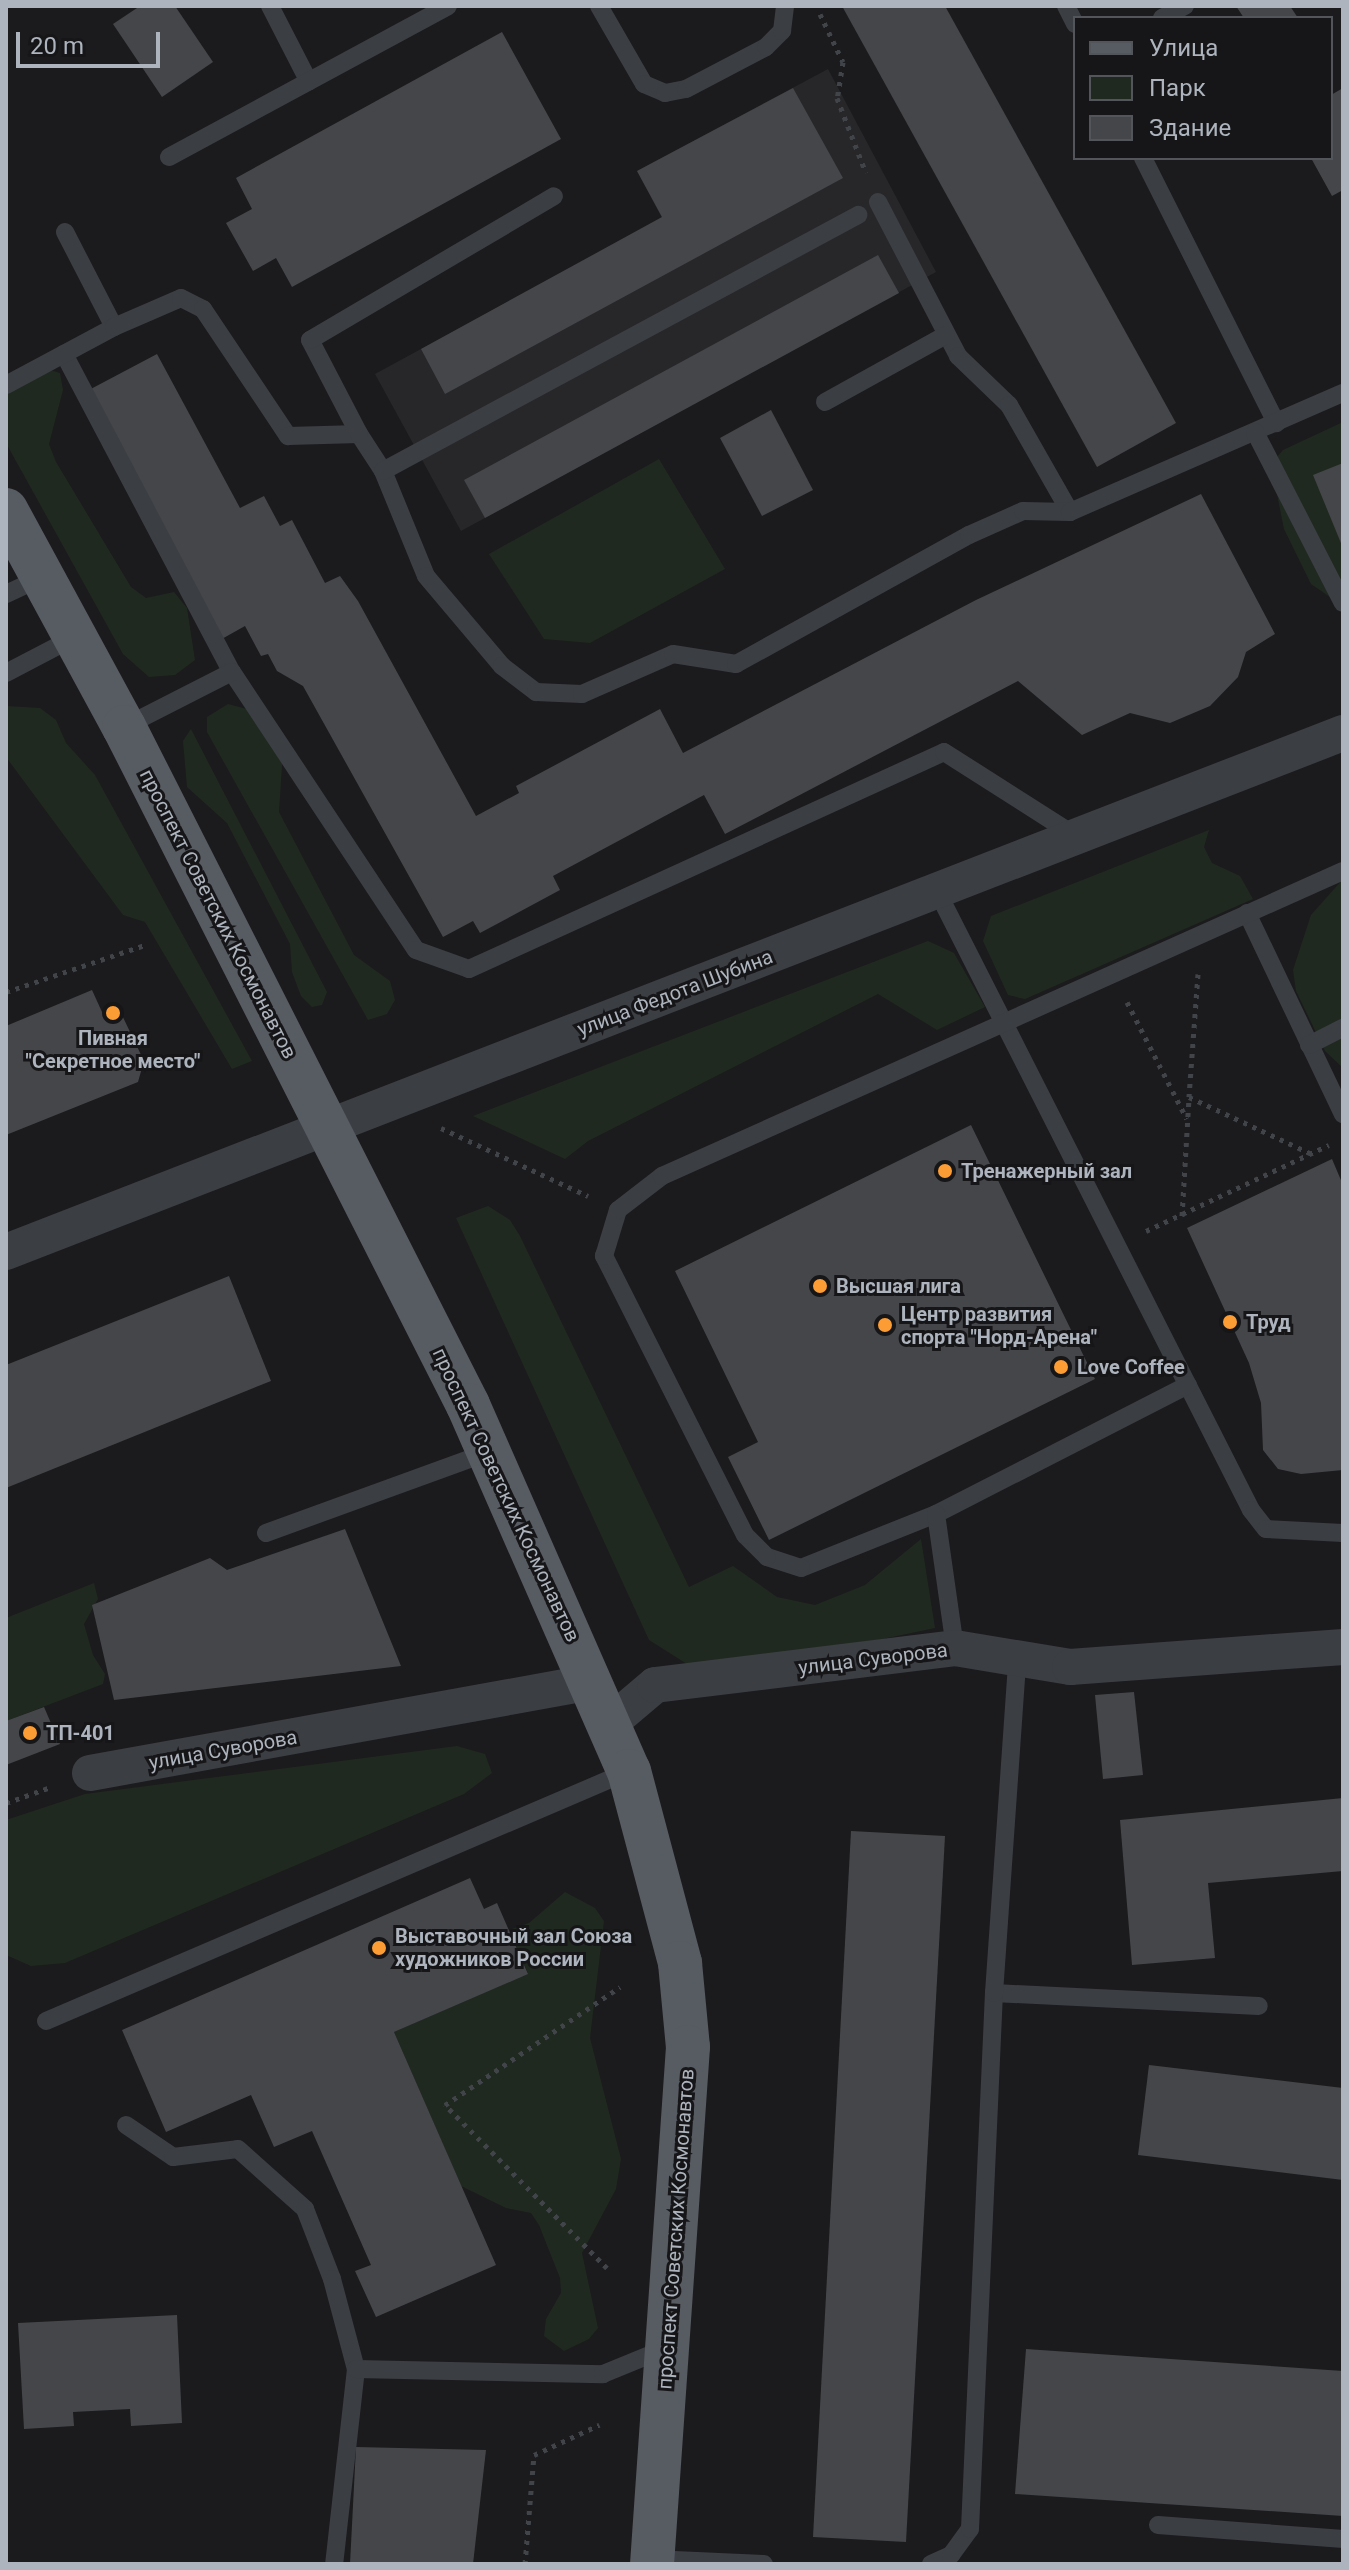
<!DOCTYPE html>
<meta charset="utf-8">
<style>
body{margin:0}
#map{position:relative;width:1349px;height:2570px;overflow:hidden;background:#1b1b1d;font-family:Roboto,sans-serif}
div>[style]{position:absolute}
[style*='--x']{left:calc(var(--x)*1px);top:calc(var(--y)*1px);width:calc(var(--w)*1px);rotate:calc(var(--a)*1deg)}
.built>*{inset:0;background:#27272a}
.green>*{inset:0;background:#202920}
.building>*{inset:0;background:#45464a}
.path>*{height:5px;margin-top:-2.5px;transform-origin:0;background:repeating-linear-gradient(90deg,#41454a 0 4px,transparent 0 10px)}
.service>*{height:18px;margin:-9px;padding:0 9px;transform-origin:9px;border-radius:9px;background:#3b3e43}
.minor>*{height:36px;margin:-18px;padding:0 18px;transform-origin:18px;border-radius:18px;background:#3b3e43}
.primary>*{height:44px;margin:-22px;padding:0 22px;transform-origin:22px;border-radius:22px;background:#575b62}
.dots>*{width:22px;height:22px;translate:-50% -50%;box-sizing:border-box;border:4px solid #161618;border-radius:50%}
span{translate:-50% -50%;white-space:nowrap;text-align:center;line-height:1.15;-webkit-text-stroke:6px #161618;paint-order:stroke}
.street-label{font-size:20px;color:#adb4bd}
.poi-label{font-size:20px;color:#adb4bd;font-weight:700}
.left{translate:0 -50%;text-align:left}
.frame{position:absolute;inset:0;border:8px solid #adb4bd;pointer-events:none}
.legend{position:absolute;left:1073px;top:16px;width:260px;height:144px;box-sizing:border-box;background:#161618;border:2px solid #52555a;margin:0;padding:10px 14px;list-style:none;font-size:24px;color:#adb4bd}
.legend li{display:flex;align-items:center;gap:16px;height:40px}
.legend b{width:40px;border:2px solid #52555a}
.scale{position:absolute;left:16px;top:32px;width:144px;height:36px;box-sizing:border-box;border:4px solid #adb4bd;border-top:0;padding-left:10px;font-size:24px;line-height:28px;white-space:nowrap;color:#adb4bd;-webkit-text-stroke:6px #161618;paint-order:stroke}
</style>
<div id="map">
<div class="built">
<i style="clip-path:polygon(828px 69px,936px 272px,461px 531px,375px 374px,662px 218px,637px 171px)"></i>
</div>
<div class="green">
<i style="clip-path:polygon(50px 370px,60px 373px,63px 390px,49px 444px,56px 462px,131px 587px,146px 598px,174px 592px,187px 608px,195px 660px,175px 675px,149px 677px,123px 654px,6px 443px,6px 391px)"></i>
<i style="clip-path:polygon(1343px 422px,1343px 606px,1311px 584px,1284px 529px,1271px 464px,1283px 450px)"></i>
<i style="clip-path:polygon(659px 459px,725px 569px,590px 643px,544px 639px,489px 554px)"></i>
<i style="clip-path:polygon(228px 704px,258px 712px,283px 750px,279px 812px,354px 955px,390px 981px,395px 1000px,387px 1014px,368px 1020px,207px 732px,207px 717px)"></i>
<i style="clip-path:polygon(6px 706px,40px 708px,56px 720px,66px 743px,95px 775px,252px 1061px,232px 1069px,145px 922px,123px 915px,6px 757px)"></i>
<i style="clip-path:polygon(191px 729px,327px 992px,322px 1005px,312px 1007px,301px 996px,292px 972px,290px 944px,227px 823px,187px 787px,183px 741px)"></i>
<i style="clip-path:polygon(1209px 830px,1204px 847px,1212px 863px,1240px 876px,1253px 899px,1025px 999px,1008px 995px,983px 941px,991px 916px)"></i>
<i style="clip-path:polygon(1343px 879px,1343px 1068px,1325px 1051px,1296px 991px,1293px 970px,1311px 915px)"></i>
<i style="clip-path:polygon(928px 941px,954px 953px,985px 1007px,937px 1030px,878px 994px,588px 1141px,565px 1159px,473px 1116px)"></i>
<i style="clip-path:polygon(488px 1206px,510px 1220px,520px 1236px,689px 1587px,733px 1566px,777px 1597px,815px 1605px,865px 1585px,921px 1539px,935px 1628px,706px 1676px,649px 1640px,456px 1218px)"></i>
<i style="clip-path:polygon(94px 1583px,98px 1599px,84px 1624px,93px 1655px,105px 1674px,103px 1684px,6px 1721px,6px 1618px)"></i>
<i style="clip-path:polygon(457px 1746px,485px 1754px,492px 1773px,464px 1794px,65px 1963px,31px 1966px,6px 1955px,6px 1820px,85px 1794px)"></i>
<i style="clip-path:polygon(565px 1892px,595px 1908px,604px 1921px,590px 2038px,621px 2159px,616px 2189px,582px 2253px,598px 2328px,589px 2339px,564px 2351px,544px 2336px,546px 2319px,561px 2293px,560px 2278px,539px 2225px,531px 2213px,506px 2208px,461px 2186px,394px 2032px,528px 1973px,509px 1930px,529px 1923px)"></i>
</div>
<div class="building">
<i style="clip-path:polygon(140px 6px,175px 6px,213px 62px,162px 97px,113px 24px)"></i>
<i style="clip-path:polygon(842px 6px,945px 6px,1176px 423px,1097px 467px)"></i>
<i style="clip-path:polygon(1236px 6px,1290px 6px,1298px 18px,1244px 18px)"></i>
<i style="clip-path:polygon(502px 32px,561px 139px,292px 287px,276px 258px,253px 271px,226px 223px,252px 209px,236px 178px)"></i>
<i style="clip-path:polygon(793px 88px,843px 178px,445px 394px,421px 349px,662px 217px,637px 171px)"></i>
<i style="clip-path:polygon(1343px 88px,1343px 190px,1332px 196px,1311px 158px,1331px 158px,1331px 95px)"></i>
<i style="clip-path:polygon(878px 255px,899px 293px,485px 518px,464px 480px)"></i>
<i style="clip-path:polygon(157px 354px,240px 508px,264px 496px,280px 526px,292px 520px,325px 583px,340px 576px,358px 601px,476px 816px,519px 793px,516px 786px,660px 709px,683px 753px,976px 600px,1201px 494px,1275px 634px,1246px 652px,1238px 677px,1210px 706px,1170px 723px,1130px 713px,1082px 735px,1018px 681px,725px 834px,704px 795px,553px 876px,560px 890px,480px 933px,473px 921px,443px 937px,303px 686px,277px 671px,268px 654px,261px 656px,245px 626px,220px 640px,87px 391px)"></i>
<i style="clip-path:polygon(771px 410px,813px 490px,762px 516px,720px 438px)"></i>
<i style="clip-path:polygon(1343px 463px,1343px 548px,1313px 475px)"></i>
<i style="clip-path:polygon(92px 990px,102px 1012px,120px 1011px,144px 1061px,138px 1082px,6px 1135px,6px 1026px)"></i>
<i style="clip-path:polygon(971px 1125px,1095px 1379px,769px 1540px,728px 1457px,758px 1442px,675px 1271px)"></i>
<i style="clip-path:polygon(1332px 1159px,1343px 1185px,1343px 1470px,1301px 1474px,1278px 1469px,1263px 1450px,1261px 1403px,1249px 1363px,1187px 1228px)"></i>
<i style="clip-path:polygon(229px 1276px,271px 1381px,6px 1488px,6px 1365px)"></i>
<i style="clip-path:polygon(345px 1529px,401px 1666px,114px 1700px,92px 1605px,210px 1558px,227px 1570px)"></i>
<i style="clip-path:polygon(1134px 1692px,1143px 1775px,1103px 1779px,1095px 1695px)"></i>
<i style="clip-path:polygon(44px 1707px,60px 1744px,6px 1765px,6px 1721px)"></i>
<i style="clip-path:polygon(1343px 1798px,1343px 1871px,1208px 1883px,1215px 1958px,1132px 1965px,1120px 1820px)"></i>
<i style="clip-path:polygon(851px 1831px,945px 1836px,906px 2542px,813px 2537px)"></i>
<i style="clip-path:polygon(470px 1878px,484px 1909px,497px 1903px,528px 1974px,394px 2032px,496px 2265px,376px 2317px,355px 2271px,371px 2265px,312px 2131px,274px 2147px,251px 2095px,166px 2132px,122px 2030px)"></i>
<i style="clip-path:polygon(1149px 2065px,1343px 2088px,1343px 2180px,1138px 2155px)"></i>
<i style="clip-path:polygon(177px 2315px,182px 2423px,131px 2426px,130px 2409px,73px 2412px,74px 2426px,24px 2429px,18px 2323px)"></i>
<i style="clip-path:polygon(1026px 2349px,1343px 2371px,1343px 2516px,1015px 2494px)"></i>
<i style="clip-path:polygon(356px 2447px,486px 2450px,473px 2564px,350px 2564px)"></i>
</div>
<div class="path">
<i style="--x:820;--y:14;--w:53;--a:64.4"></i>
<i style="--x:843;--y:62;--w:36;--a:99"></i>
<i style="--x:837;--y:98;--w:80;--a:68.9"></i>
<i style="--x:1198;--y:974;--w:123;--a:94.2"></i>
<i style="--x:1189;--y:1097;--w:136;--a:24.9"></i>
<i style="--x:6;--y:992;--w:147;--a:-18.7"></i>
<i style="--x:1127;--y:1002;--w:131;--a:62.9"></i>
<i style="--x:441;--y:1128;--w:162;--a:24.8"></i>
<i style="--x:1182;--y:1216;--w:119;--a:-86.6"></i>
<i style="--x:1146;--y:1231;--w:202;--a:-25.2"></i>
<i style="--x:6;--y:1803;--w:48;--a:-19.6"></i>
<i style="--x:607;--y:2268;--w:230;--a:-134.8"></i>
<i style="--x:445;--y:2105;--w:211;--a:-34"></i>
<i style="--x:525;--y:2564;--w:109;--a:-85.3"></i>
<i style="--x:534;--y:2455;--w:72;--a:-24.8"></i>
</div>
<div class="service">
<i style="--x:270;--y:6;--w:85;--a:62.8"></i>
<i style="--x:599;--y:6;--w:90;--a:60"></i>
<i style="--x:644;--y:84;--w:23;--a:23"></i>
<i style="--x:665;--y:93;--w:21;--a:-11"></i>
<i style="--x:686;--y:89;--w:90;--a:-27.7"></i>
<i style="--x:766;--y:47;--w:23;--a:-45"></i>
<i style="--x:782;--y:31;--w:25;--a:-83"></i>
<i style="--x:1066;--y:6;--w:20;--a:63"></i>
<i style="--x:1162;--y:18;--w:26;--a:-28"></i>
<i style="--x:169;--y:157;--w:317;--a:-28.4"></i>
<i style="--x:1143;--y:158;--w:297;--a:63.3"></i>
<i style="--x:878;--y:202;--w:174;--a:62.5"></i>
<i style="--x:958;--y:356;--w:71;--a:43.9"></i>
<i style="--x:1009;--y:405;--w:123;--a:60.3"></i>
<i style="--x:65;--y:232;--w:107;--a:62.7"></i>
<i style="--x:64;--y:354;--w:360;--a:62.2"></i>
<i style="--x:232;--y:672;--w:333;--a:56.5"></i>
<i style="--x:416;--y:950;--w:56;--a:19.7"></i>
<i style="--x:469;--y:969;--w:522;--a:-24.55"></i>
<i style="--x:944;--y:752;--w:156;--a:32.5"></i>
<i style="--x:6;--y:385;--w:123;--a:-28.2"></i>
<i style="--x:114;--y:327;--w:73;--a:-23.4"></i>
<i style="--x:181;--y:298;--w:25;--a:27"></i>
<i style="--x:203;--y:309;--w:153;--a:56.2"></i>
<i style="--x:288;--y:436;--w:71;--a:-1.6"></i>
<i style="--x:359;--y:434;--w:44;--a:57"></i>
<i style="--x:383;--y:471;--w:113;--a:67.7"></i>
<i style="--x:426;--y:576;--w:118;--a:49.8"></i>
<i style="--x:502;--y:666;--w:43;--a:37.4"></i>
<i style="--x:536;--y:692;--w:46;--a:2.5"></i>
<i style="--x:582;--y:694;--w:99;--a:-23.7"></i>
<i style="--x:673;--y:654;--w:64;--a:9"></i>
<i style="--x:736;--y:664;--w:266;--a:-29"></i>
<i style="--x:969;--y:535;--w:59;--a:-24"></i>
<i style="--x:1023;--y:511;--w:47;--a:1.2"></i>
<i style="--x:1070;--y:512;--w:298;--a:-23.6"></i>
<i style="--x:825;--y:402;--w:138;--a:-29"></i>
<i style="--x:1255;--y:432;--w:192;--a:62.8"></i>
<i style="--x:359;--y:434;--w:106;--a:-117.5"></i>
<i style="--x:310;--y:340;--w:283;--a:-30.5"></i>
<i style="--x:383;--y:471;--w:540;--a:-28.32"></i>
<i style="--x:6;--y:594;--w:40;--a:-25"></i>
<i style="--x:6;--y:673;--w:78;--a:-27.6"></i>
<i style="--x:124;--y:727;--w:121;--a:-27"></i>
<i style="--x:937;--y:891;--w:694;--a:63.1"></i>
<i style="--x:1251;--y:1510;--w:24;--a:52"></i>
<i style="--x:1266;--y:1529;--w:77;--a:3"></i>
<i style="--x:1247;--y:913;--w:223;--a:64.5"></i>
<i style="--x:1309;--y:1045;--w:38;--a:-27"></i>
<i style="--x:1188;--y:1385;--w:283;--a:152.9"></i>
<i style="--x:936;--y:1514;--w:145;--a:158.2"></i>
<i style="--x:801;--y:1568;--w:36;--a:-162"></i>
<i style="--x:767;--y:1557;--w:31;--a:-135"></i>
<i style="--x:745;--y:1535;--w:313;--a:-116.8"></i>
<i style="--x:604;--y:1256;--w:48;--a:-73.1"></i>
<i style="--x:618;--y:1210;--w:56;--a:-37.7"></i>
<i style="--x:662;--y:1176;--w:746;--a:-24.13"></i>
<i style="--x:936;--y:1514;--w:135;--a:81.9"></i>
<i style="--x:266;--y:1533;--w:237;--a:-20"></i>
<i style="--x:994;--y:1993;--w:265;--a:2.8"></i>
<i style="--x:46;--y:2021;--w:634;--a:-23.21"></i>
<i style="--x:126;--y:2125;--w:57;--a:34.2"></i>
<i style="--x:173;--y:2157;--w:65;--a:-7"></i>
<i style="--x:238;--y:2149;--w:90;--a:41.8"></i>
<i style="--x:305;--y:2209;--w:75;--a:68.9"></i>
<i style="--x:332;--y:2279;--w:93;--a:75.1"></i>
<i style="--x:356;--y:2369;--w:196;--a:96.4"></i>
<i style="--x:356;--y:2369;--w:247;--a:1.2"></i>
<i style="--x:603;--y:2374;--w:66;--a:-22.3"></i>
<i style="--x:1158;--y:2525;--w:186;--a:4.3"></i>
<i style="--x:652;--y:2559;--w:112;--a:2.6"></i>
<i style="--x:931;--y:2564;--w:22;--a:-24"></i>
<i style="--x:951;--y:2555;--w:32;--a:-54"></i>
<i style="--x:970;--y:2529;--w:537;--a:-87.44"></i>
<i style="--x:994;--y:1993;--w:334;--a:-86"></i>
</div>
<div class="minor">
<i style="--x:6;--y:1252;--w:1434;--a:-21.22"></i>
<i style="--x:609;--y:1724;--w:60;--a:-40.3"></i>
<i style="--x:655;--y:1685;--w:302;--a:-7"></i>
<i style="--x:955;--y:1648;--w:117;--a:9.4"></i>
<i style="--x:1070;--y:1667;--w:274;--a:-4.2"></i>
<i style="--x:90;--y:1773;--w:510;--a:-10.27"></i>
</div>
<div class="primary">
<i style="--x:6;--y:510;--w:247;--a:61.5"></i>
<i style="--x:124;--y:727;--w:760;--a:63.1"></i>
<i style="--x:468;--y:1405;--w:400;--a:66.3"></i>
<i style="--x:629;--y:1771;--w:199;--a:75.1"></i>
<i style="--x:680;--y:1963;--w:84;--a:84.6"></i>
<i style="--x:688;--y:2047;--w:518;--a:93.98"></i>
</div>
<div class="dots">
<i style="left:113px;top:1013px;background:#fb9c35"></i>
<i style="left:945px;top:1171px;background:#fb9c35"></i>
<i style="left:820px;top:1286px;background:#fb9c35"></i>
<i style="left:1230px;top:1322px;background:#fb9c35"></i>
<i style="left:885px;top:1325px;background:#fb9c35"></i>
<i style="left:1061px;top:1367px;background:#fb9c35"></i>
<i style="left:30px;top:1733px;background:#fb9c35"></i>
<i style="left:379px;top:1948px;background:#fb9c35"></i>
</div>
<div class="street-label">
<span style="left:218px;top:914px;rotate:63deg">проспект Советских Космонавтов</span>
<span style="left:675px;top:993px;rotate:-21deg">улица Федота Шубина</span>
<span style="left:506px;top:1495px;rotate:65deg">проспект Советских Космонавтов</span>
<span style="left:873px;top:1659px;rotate:-7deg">улица Суворова</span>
<span style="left:223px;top:1750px;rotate:-10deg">улица Суворова</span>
<span style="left:676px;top:2229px;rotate:-86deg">проспект Советских Космонавтов</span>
</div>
<div class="poi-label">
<span style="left:113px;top:1050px">Пивная<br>"Секретное место"</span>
<span class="left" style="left:961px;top:1171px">Тренажерный зал</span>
<span class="left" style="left:836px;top:1286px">Высшая лига</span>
<span class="left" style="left:901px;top:1326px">Центр развития<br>спорта "Норд-Арена"</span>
<span class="left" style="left:1246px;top:1322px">Труд</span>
<span class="left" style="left:1077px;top:1367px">Love Coffee</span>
<span class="left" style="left:46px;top:1733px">ТП-401</span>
<span class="left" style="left:395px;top:1948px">Выставочный зал Союза<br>художников России</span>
</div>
<div class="frame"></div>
<ul class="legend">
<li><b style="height:10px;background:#575b62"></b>Улица</li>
<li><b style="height:22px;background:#202920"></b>Парк</li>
<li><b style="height:22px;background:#45464a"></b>Здание</li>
</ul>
<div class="scale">20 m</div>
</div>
